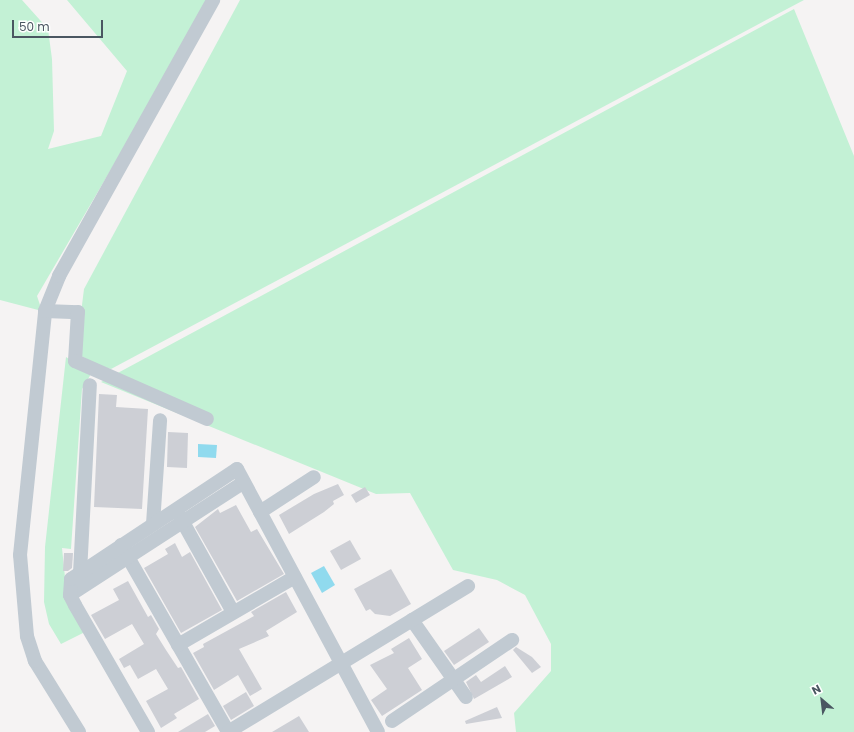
<!DOCTYPE html>
<style>
body{margin:0}
#map{position:relative;width:854px;height:732px;overflow:hidden;background:#f5f3f3;font-family:Poppins,sans-serif}
div>[style]{position:absolute}
[style*='--x']{left:calc(var(--x)*1px);top:calc(var(--y)*1px);width:calc(var(--w)*1px);rotate:calc(var(--a)*1deg)}
.green>*{inset:0;background:#c3f1d5}
.water>*{inset:0;background:#90daee}
.building>*{inset:0;background:#cdcfd5}
.minor>*{height:14px;margin:-7px;padding:0 7px;transform-origin:7px;border-radius:7px;background:#c1cad2}
span{translate:-50% -50%;white-space:nowrap;text-align:center;line-height:1.15;-webkit-text-stroke:3px #fff;paint-order:stroke}
.north{position:absolute;left:802px;top:680px;width:40px;height:40px;-webkit-text-stroke:3px #fff;paint-order:stroke;rotate:332deg;font-size:11px;font-weight:700;line-height:16px;text-align:center;color:#4a5661}
.north::after{content:'';display:block;margin:auto;width:14px;height:18px;background:#4a5661;clip-path:polygon(50% 0,100% 100%,50% 72%,0 100%)}
.scale{position:absolute;left:12px;top:20px;width:91px;height:18px;box-sizing:border-box;border:2px solid #4a5661;border-top:0;padding-left:5px;font-size:12px;line-height:14px;white-space:nowrap;color:#4a5661;-webkit-text-stroke:3px #fff;paint-order:stroke}
</style>
<div id="map">
<div class="green">
<i style="clip-path:polygon(0 0,22px 0,48px 29px,52px 59px,54px 131px,48px 149px,101px 136px,127px 71px,67px 0,210px 0,37px 296px,42px 311px,0 300px)"></i>
<i style="clip-path:polygon(240px 0,804px 0,111px 369px,99px 366px,76px 353px,84px 289px)"></i>
<i style="clip-path:polygon(794px 9px,854px 156px,854px 732px,516px 732px,514px 713px,551px 671px,551px 644px,525px 595px,497px 580px,453px 570px,410px 493px,376px 494px,101px 382px)"></i>
<i style="clip-path:polygon(66px 357px,91px 374px,82px 389px,71px 549px,62px 548px,67px 597px,85px 632px,61px 644px,49px 624px,44px 602px,45px 547px)"></i>
</div>
<div class="water">
<i style="clip-path:polygon(198px 444px,217px 445px,216px 458px,198px 457px)"></i>
<i style="clip-path:polygon(324px 566px,335px 585px,322px 593px,311px 573px)"></i>
</div>
<div class="building">
<i style="clip-path:polygon(99px 394px,117px 395px,116px 407px,148px 409px,142px 509px,94px 507px)"></i>
<i style="clip-path:polygon(168px 432px,188px 433px,187px 468px,167px 467px)"></i>
<i style="clip-path:polygon(338px 484px,344px 495px,333px 501px,334px 504px,324px 512px,289px 534px,279px 515px,314px 494px)"></i>
<i style="clip-path:polygon(365px 487px,370px 495px,356px 503px,351px 495px)"></i>
<i style="clip-path:polygon(236px 505px,251px 532px,257px 529px,284px 574px,237px 601px,195px 527px,218px 509px,220px 513px)"></i>
<i style="clip-path:polygon(350px 540px,361px 559px,341px 570px,330px 551px)"></i>
<i style="clip-path:polygon(175px 543px,182px 557px,190px 552px,222px 610px,181px 633px,144px 568px,168px 554px,165px 549px)"></i>
<i style="clip-path:polygon(64px 553px,73px 553px,72px 568px,68px 571px,63px 571px)"></i>
<i style="clip-path:polygon(391px 569px,411px 604px,390px 616px,375px 614px,370px 609px,366px 611px,354px 589px)"></i>
<i style="clip-path:polygon(128px 581px,148px 617px,151px 615px,159px 629px,156px 634px,166px 650px,178px 668px,181px 667px,199px 699px,174px 714px,177px 718px,161px 728px,146px 701px,168px 689px,156px 669px,138px 679px,130px 665px,124px 668px,119px 659px,144px 644px,132px 624px,105px 639px,91px 615px,119px 600px,113px 589px)"></i>
<i style="clip-path:polygon(286px 592px,297px 612px,266px 631px,269px 636px,239px 649px,262px 689px,250px 696px,238px 675px,214px 690px,193px 653px,204px 647px,203px 644px,245px 621px,254px 616px,251px 612px)"></i>
<i style="clip-path:polygon(479px 628px,489px 642px,454px 665px,444px 651px)"></i>
<i style="clip-path:polygon(409px 638px,422px 659px,408px 668px,422px 690px,382px 716px,371px 700px,387px 689px,370px 665px,394px 653px,391px 649px)"></i>
<i style="clip-path:polygon(516px 647px,532px 657px,541px 667px,532px 673px,513px 650px)"></i>
<i style="clip-path:polygon(505px 666px,512px 677px,474px 699px,466px 682px,476px 675px,481px 682px)"></i>
<i style="clip-path:polygon(246px 692px,254px 706px,231px 720px,223px 706px)"></i>
<i style="clip-path:polygon(497px 707px,502px 718px,466px 724px,465px 721px)"></i>
<i style="clip-path:polygon(208px 714px,215px 726px,205px 732px,178px 732px)"></i>
<i style="clip-path:polygon(299px 716px,309px 732px,272px 732px)"></i>
</div>
<div class="minor">
<i style="--x:45;--y:311;--w:33;--a:2"></i>
<i style="--x:78;--y:312;--w:49;--a:93.5"></i>
<i style="--x:75;--y:361;--w:144;--a:23.7"></i>
<i style="--x:260;--y:512;--w:64;--a:-32.9"></i>
<i style="--x:179;--y:515;--w:111;--a:60.9"></i>
<i style="--x:153;--y:524;--w:104;--a:-86.1"></i>
<i style="--x:121;--y:545;--w:215;--a:60.2"></i>
<i style="--x:80;--y:573;--w:188;--a:-87"></i>
<i style="--x:70;--y:595;--w:207;--a:-33"></i>
<i style="--x:412;--y:620;--w:94;--a:55"></i>
<i style="--x:178;--y:645;--w:135;--a:-30.2"></i>
<i style="--x:392;--y:721;--w:145;--a:-34"></i>
<i style="--x:79;--y:732;--w:84;--a:-121.8"></i>
<i style="--x:35;--y:661;--w:26;--a:-108"></i>
<i style="--x:27;--y:636;--w:81;--a:-94.9"></i>
<i style="--x:20;--y:555;--w:245;--a:-84.1"></i>
<i style="--x:45;--y:311;--w:38;--a:-68"></i>
<i style="--x:59;--y:276;--w:316;--a:-60.8"></i>
<i style="--x:148;--y:732;--w:146;--a:-119.9"></i>
<i style="--x:75;--y:605;--w:11;--a:-117"></i>
<i style="--x:70;--y:595;--w:16;--a:-86"></i>
<i style="--x:71;--y:579;--w:199;--a:-33.5"></i>
<i style="--x:237;--y:469;--w:298;--a:61.8"></i>
<i style="--x:228;--y:732;--w:281;--a:-31.3"></i>
</div>
<div class="north">N</div>
<div class="scale">50 m</div>
</div>
